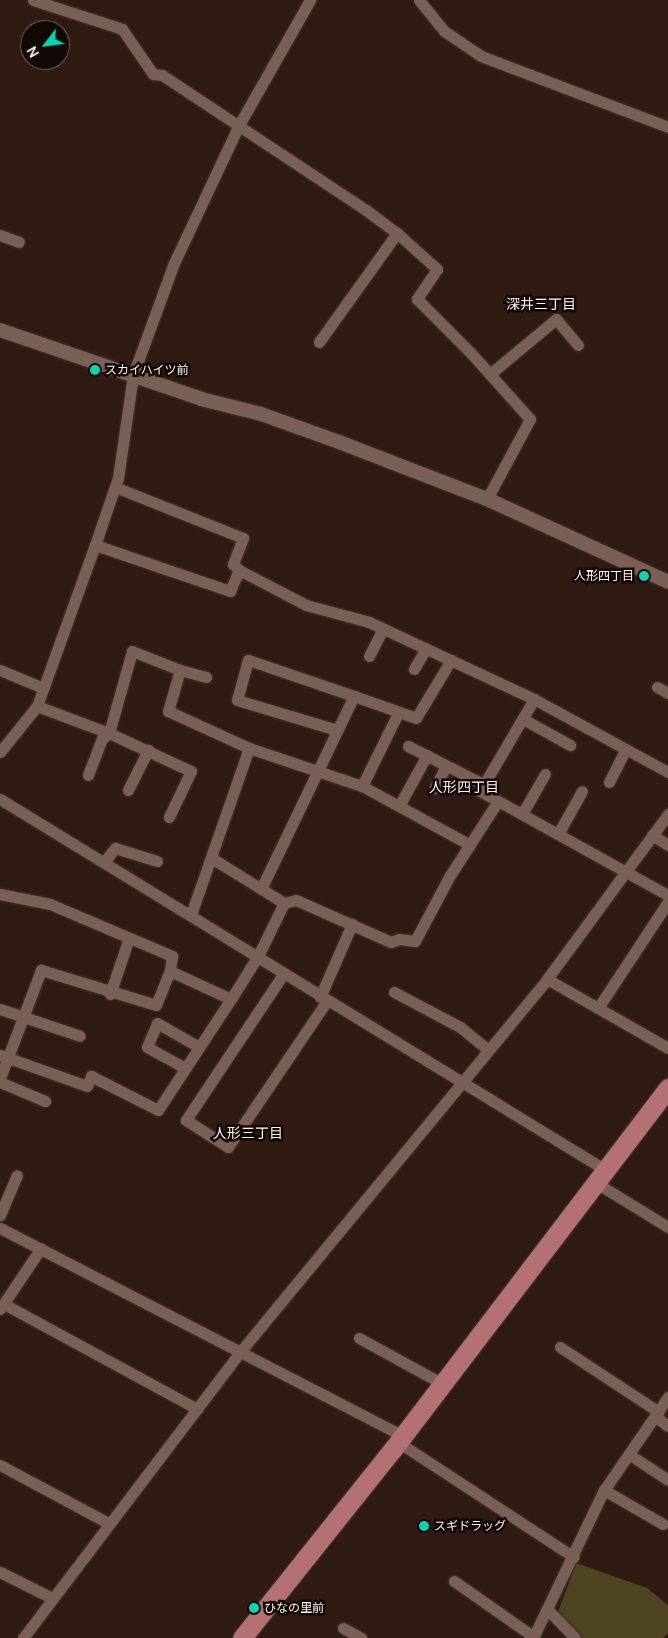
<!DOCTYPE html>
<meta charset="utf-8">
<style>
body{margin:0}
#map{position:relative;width:668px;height:1638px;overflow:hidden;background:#301b14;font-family:Manrope,"Noto Sans JP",sans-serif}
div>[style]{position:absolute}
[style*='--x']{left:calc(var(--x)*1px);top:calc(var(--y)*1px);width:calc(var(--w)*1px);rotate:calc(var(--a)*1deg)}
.green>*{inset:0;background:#4e4421}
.roads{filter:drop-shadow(0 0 1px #453431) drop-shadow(0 0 1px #453431)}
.minor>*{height:11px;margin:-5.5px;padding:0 5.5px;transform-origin:5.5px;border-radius:5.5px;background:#795f56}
.tertiary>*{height:14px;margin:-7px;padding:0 7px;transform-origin:7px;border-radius:7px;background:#795f56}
.primary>*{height:19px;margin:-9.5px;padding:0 9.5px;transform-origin:9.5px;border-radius:9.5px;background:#b37075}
.dots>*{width:14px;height:14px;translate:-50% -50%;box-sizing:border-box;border:2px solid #120806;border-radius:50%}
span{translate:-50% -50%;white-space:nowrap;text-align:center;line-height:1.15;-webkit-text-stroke:5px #120806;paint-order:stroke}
.poi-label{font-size:12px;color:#fff2ee}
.left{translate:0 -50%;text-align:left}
.right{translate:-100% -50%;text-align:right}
.neighbourhood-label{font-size:14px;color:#fff2ee}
.north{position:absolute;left:20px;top:20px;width:50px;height:50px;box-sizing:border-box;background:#120806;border:1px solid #716663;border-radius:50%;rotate:240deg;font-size:14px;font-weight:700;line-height:20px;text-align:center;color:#fff2ee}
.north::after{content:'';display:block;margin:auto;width:18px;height:22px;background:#07d5b6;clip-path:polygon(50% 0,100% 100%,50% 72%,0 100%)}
</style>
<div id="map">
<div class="green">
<i style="clip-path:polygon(576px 1563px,647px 1588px,668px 1605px,668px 1633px,663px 1638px,583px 1638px,558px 1612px)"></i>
</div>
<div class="roads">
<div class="minor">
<i style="--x:33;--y:0;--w:94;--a:18"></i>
<i style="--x:122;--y:29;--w:55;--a:55.4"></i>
<i style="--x:153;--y:74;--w:9;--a:6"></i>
<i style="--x:162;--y:75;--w:245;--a:33.5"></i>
<i style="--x:366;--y:210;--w:39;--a:37"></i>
<i style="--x:397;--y:233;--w:54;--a:42"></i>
<i style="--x:437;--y:269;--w:36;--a:124"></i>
<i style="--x:417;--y:299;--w:75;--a:45"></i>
<i style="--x:470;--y:352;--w:90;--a:48.2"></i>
<i style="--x:530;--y:419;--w:91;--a:118.3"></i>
<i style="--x:419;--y:0;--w:40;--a:51"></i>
<i style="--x:444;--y:31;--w:45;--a:34"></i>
<i style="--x:481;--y:56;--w:200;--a:20.8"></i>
<i style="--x:0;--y:235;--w:20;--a:20"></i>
<i style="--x:319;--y:342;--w:134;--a:-54.4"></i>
<i style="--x:490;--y:374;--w:86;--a:-39.8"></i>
<i style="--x:556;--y:319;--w:34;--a:50"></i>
<i style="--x:115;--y:487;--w:138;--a:21.7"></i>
<i style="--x:243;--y:538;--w:28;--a:111"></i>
<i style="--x:233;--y:564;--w:8;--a:45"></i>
<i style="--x:95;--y:545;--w:143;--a:18.8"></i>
<i style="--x:230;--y:591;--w:23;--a:-67"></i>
<i style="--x:239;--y:570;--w:76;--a:27.6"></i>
<i style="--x:306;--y:605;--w:65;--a:15.1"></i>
<i style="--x:369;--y:622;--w:182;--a:25"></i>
<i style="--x:534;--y:699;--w:153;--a:28.6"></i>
<i style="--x:369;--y:656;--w:31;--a:-63"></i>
<i style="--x:414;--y:669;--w:24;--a:-60"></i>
<i style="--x:0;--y:670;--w:47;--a:22.7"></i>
<i style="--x:180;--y:670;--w:27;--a:15"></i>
<i style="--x:657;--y:687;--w:13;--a:29"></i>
<i style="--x:354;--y:696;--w:66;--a:19.5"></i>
<i style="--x:416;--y:718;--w:68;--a:-58.9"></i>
<i style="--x:534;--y:699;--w:107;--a:120.4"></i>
<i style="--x:480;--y:791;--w:215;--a:29"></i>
<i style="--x:37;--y:706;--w:77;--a:20.6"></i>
<i style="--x:109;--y:733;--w:90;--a:24.9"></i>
<i style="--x:191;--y:771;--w:51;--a:115.6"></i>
<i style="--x:523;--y:719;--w:54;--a:29"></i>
<i style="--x:408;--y:746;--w:86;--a:26.9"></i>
<i style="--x:249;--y:748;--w:119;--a:18.6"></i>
<i style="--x:362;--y:786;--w:123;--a:28.6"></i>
<i style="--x:0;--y:752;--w:59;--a:-51.2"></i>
<i style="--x:37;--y:706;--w:171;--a:-70.2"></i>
<i style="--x:95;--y:545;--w:71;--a:-71.1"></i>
<i style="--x:118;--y:478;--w:104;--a:-81.7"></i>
<i style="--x:133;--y:375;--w:119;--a:-69.9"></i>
<i style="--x:174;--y:263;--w:153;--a:-64.8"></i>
<i style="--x:239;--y:125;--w:144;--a:-60.4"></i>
<i style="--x:88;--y:775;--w:39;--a:-69"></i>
<i style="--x:102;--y:739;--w:9;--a:-41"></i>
<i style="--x:109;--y:733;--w:85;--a:-74.3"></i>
<i style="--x:132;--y:651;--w:52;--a:21.6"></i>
<i style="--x:180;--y:670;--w:43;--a:106.3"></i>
<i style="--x:168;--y:711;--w:89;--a:24.6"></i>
<i style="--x:249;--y:748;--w:177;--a:109.2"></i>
<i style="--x:609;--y:782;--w:37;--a:-63"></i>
<i style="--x:362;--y:786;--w:81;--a:-63.7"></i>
<i style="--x:435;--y:788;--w:25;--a:-64"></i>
<i style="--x:128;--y:790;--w:45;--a:-63.4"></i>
<i style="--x:0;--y:799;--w:712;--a:31.5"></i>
<i style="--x:399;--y:806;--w:58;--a:-61.2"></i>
<i style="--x:522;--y:814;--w:46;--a:-60.1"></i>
<i style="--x:558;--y:834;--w:49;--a:-60.8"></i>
<i style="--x:652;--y:835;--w:19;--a:32"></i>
<i style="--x:213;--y:859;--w:84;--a:31.8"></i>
<i style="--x:284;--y:903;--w:12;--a:-14"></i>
<i style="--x:296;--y:900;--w:104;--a:23.9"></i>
<i style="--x:391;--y:942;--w:9;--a:-21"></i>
<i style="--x:399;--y:939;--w:16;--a:7"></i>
<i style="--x:415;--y:941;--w:72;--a:-62"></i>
<i style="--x:449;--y:877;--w:90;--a:-57.2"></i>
<i style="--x:104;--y:862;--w:18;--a:-52"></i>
<i style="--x:115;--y:848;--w:44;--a:17.2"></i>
<i style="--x:261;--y:889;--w:214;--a:-64.3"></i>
<i style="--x:354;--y:696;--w:112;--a:-161.2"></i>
<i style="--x:248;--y:660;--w:41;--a:105.4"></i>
<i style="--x:237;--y:700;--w:104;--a:16.7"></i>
<i style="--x:0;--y:894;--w:51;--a:11.3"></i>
<i style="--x:50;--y:904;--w:133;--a:23.1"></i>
<i style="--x:172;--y:956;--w:15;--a:98"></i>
<i style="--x:284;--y:973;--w:177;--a:123.7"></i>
<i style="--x:186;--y:1120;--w:50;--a:32.7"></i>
<i style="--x:228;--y:1147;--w:176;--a:-55.9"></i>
<i style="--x:547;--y:979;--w:139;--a:29.7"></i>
<i style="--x:394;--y:992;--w:75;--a:27.9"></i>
<i style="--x:460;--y:1027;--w:36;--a:39"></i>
<i style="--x:110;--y:994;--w:59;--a:-71.3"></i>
<i style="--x:320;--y:997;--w:80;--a:-66.3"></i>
<i style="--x:598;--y:1008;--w:127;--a:-56.6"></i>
<i style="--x:0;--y:1009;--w:84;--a:18.6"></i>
<i style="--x:0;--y:1055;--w:92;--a:19.6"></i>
<i style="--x:87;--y:1086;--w:11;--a:-68"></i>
<i style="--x:91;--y:1076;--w:75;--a:26.9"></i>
<i style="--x:158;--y:1110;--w:133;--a:-56.7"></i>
<i style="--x:185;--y:1068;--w:43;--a:-151.1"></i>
<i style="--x:147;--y:1047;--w:26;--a:-67"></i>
<i style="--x:157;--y:1023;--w:48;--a:29.7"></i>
<i style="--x:0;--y:1078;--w:116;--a:-69.2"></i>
<i style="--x:41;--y:970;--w:120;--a:16.9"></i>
<i style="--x:156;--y:1005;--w:37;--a:-68"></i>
<i style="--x:170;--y:971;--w:67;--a:24.7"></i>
<i style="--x:231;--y:999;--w:51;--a:-57.9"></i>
<i style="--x:258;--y:956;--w:59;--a:-63.9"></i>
<i style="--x:0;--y:1082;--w:49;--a:22.9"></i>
<i style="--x:598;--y:1184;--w:82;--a:31.6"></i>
<i style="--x:0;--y:1215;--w:43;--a:-67"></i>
<i style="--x:0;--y:1228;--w:454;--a:27.3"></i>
<i style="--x:4;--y:1304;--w:220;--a:28.5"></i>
<i style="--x:0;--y:1309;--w:73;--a:-56.1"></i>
<i style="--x:359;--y:1338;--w:96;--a:28.7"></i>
<i style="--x:560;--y:1347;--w:118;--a:33.3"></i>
<i style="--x:656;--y:1417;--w:15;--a:37"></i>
<i style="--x:398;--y:1442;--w:210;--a:33.2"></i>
<i style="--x:630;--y:1455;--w:45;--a:33.3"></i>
<i style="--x:0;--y:1465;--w:123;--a:28.2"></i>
<i style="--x:604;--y:1490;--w:68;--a:30"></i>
<i style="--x:0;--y:1572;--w:58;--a:26.6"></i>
<i style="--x:454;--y:1581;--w:98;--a:35"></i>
<i style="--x:549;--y:1611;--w:37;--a:46"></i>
<i style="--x:343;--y:1628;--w:21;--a:29"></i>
<i style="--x:23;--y:1638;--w:359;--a:-52.8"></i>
<i style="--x:240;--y:1352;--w:483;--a:-50.5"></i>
<i style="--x:547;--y:979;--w:205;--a:-53.7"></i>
<i style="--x:533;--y:1638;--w:164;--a:-64.4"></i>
<i style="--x:604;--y:1490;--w:113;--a:-55.5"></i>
</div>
<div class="tertiary">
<i style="--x:0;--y:330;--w:213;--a:18.9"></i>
<i style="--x:201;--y:399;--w:62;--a:14"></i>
<i style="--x:261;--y:414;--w:83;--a:19.7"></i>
<i style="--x:339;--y:442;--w:159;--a:21.1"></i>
<i style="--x:487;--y:499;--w:199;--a:24.6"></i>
</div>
<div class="primary">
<i style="--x:242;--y:1638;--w:242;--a:-51.4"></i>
<i style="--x:393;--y:1449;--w:454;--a:-52.7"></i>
</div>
</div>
<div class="dots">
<i style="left:95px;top:370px;background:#07d5b6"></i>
<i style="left:644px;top:576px;background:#07d5b6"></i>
<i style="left:424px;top:1526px;background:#07d5b6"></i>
<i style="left:254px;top:1608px;background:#07d5b6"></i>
</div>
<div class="poi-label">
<span class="left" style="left:105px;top:370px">スカイハイツ前</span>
<span class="right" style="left:634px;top:576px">人形四丁目</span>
<span class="left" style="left:434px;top:1526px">スギドラッグ</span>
<span class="left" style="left:264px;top:1608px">ひなの里前</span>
</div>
<div class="neighbourhood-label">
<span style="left:541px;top:304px">深井三丁目</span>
<span style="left:464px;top:787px">人形四丁目</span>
<span style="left:248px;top:1133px">人形三丁目</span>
</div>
<div class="north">N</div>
</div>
